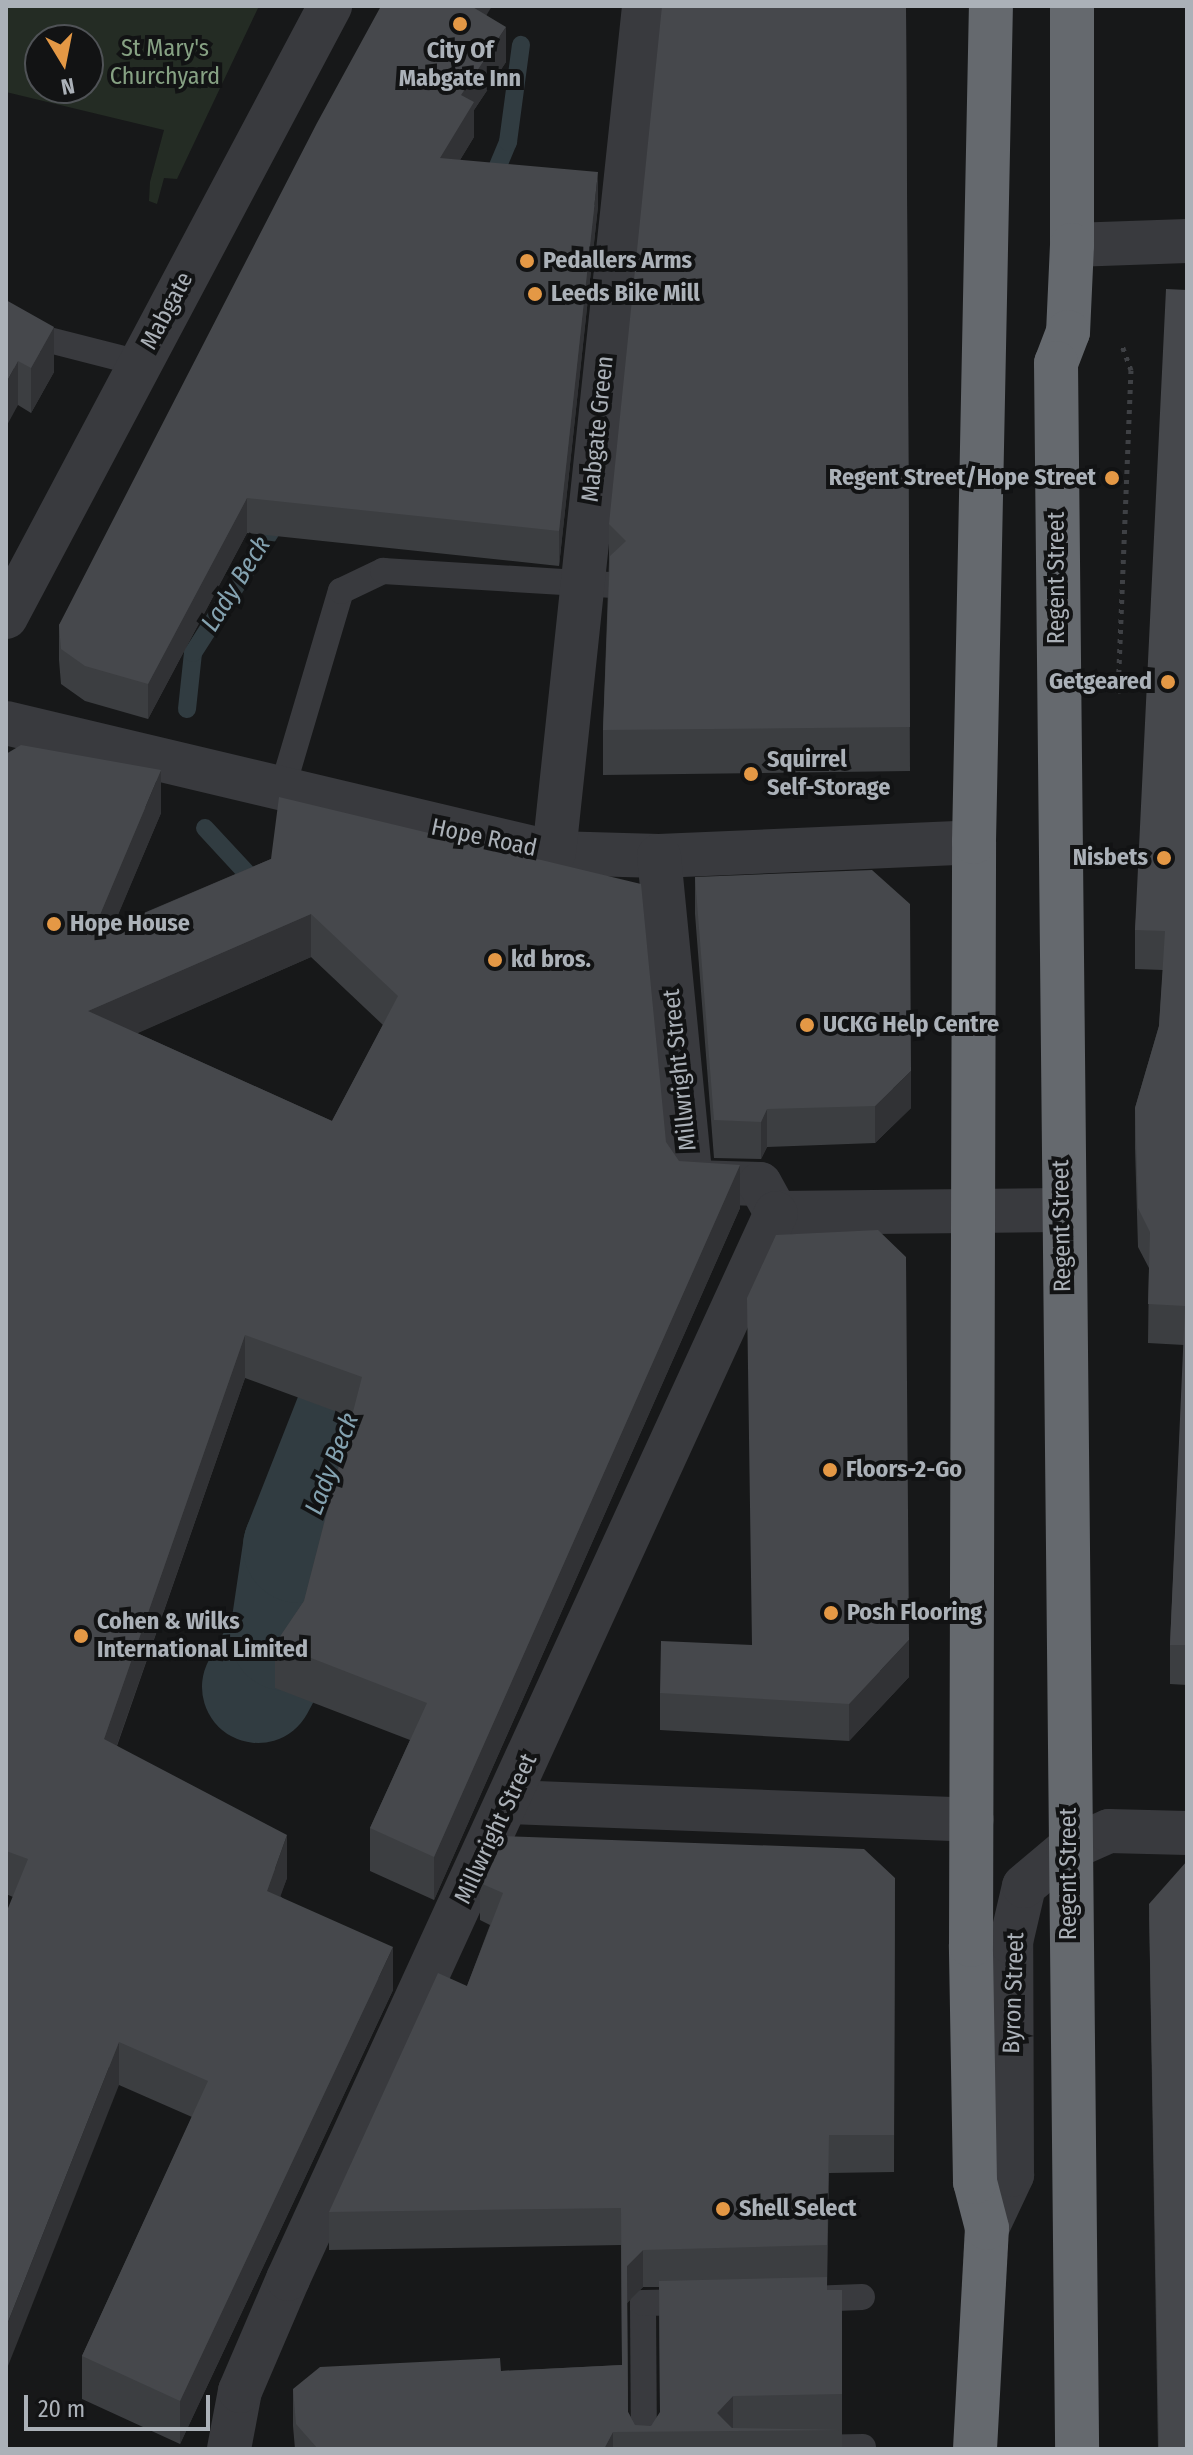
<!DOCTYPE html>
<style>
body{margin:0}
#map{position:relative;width:1193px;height:2455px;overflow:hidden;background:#171819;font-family:"Fira Sans Condensed",sans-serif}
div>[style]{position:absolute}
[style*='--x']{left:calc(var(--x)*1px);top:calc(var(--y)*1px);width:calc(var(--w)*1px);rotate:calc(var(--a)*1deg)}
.green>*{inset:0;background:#242c24}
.stream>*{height:18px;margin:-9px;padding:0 9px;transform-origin:9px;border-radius:9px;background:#313c41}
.river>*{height:112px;margin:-56px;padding:0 56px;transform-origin:56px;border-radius:56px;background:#313c41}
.path>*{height:5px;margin-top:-2.5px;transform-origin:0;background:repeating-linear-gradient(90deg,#3f4145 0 4px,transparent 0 10px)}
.lane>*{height:26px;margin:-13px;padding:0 13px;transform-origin:13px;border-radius:13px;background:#393a3e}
.street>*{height:44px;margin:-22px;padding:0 22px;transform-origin:22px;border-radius:22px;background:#393a3e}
.highway>*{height:44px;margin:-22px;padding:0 22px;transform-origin:22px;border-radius:22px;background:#65696e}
.wall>*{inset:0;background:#3c3e41}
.shaded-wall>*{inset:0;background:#313235}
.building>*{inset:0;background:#46484c}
.dots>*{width:22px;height:22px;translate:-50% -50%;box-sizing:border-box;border:4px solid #121314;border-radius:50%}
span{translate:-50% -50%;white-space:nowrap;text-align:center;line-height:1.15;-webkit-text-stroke:8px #121314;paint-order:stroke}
.park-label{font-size:24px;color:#86a183}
.poi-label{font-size:24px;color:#abb1b8;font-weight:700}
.left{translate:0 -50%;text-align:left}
.right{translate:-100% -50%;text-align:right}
.street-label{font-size:24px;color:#abb1b8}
.water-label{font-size:26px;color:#84a2b0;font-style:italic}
.frame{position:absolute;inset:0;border:8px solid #abb1b8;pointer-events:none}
.north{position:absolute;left:24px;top:24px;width:80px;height:80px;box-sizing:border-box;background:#121314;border:2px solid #4f5256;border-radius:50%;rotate:170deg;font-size:22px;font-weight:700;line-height:32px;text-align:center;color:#abb1b8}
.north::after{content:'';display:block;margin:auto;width:28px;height:36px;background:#e49845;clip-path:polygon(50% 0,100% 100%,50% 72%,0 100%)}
.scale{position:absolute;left:24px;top:2395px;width:186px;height:36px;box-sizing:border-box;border:4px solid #abb1b8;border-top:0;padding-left:10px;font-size:24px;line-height:28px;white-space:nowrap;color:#abb1b8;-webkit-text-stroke:6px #121314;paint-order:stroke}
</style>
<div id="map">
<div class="green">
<i style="clip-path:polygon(evenodd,6px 6px,259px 6px,177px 179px,164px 178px,157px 204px,149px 201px,150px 182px,164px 130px,6px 92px,6px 6px,40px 40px,88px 40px,88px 88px,40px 88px,40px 40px)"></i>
</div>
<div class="stream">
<i style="--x:490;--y:185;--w:47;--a:-67.3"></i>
<i style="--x:508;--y:142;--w:98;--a:-82.4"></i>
<i style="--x:187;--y:709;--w:56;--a:-83.9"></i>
<i style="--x:193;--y:653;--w:165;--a:-57.4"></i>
<i style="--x:205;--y:828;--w:75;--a:47.2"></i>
</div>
<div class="river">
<i style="--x:258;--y:1687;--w:59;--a:-61.7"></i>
<i style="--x:286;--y:1635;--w:89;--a:-81.6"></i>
<i style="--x:299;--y:1547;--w:188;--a:-68.5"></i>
<i style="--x:368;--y:1372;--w:105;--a:-58.6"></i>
</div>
<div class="path">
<i style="--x:1118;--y:693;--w:323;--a:-87.7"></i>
<i style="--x:1131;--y:370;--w:27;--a:-110"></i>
</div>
<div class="lane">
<i style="--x:6;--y:329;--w:137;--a:14.3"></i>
<i style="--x:281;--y:793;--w:211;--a:-73.5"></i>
<i style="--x:341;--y:591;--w:47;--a:-25.5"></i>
<i style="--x:383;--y:571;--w:227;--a:3.5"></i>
<i style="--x:809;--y:2299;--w:53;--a:-2.2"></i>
<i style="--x:807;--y:2448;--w:56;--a:-1"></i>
<i style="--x:644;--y:2449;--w:146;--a:-90.4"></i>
<i style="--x:643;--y:2303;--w:51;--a:-1.1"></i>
</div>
<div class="street">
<i style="--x:1072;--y:245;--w:115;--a:-2"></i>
<i style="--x:6;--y:617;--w:692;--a:-62.06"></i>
<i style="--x:6;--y:723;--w:563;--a:13.35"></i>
<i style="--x:554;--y:853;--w:105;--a:1.6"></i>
<i style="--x:659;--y:856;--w:315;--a:-2.5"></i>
<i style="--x:554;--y:853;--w:852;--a:-83.93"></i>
<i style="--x:659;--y:856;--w:328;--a:84.4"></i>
<i style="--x:691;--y:1182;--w:69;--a:1.7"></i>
<i style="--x:760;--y:1184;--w:33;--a:61"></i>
<i style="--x:776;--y:1213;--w:285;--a:-0.6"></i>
<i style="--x:510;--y:1802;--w:462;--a:2.2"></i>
<i style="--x:987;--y:2228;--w:59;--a:-64.7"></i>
<i style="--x:1012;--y:2175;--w:233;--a:-90.2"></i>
<i style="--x:1011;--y:1942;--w:57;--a:-76.9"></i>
<i style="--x:1024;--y:1886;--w:57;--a:-40.1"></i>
<i style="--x:1068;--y:1849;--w:45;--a:-23.7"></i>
<i style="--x:1109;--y:1831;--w:78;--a:1.5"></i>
<i style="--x:229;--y:2449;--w:59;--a:-79.3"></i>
<i style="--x:240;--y:2391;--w:122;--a:-66.8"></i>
<i style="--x:288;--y:2279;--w:1172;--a:-65.4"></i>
</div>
<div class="highway">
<i style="--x:1072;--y:6;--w:239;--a:90"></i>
<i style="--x:1072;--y:245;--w:87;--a:92.6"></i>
<i style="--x:1068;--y:332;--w:33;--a:111"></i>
<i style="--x:1056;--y:363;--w:2086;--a:89.42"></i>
<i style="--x:975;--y:2449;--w:221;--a:-86.9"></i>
<i style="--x:987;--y:2228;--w:48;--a:-104.6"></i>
<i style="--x:975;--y:2182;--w:237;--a:-91"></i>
<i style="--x:971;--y:1945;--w:1103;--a:-89.84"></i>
<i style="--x:974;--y:842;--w:836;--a:-88.84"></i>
</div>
<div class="wall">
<i style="clip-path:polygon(906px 6px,910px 771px,603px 775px,603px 730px,609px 561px,609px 524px)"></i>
<i style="clip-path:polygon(486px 15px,506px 62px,474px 110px,474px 137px,460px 160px,598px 206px,559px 566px,247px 533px,148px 719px,85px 701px,61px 684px,59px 660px,59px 625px)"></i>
<i style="clip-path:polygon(1187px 290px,1187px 1685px,1170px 1684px,1170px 1645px,1184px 1345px,1148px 1343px,1149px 1268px,1138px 1247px,1135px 1148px,1135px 1108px,1159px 1026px,1163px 970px,1135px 969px,1135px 930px)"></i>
<i style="clip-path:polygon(6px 300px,54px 372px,31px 413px,18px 405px)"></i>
<i style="clip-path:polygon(evenodd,6px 754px,161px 813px,113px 926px,271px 859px,666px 1142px,679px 1161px,740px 1208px,434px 1900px,370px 1871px,370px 1828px,410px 1740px,275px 1688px,275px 1644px,304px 1601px,351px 1417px,245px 1378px,117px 1746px,287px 1878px,280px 1896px,393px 1990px,180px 2444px,82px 2399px,82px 2356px,192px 2117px,119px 2085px,13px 1897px,6px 1894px,6px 754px,311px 957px,383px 1025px,332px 1121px,137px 1033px,311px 957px)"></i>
<i style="clip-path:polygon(695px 877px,911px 1108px,875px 1143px,767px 1147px,761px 1159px,714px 1158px,695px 914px)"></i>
<i style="clip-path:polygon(751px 1645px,909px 1677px,849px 1741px,660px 1730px,660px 1693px)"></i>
<i style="clip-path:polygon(evenodd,895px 1878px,894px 2172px,829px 2173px,827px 2290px,842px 2290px,842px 2449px,295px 2449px,293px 2426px,293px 2389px,501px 2371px,622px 2365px,621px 2245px,329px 2250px,329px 2212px,467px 1986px,490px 1925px,480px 1920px,480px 1883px,895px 1878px,643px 2287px,659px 2287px,660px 2413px,651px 2426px,635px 2425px,628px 2412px,627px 2303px,643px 2287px)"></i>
<i style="clip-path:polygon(1149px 1904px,1187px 2449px,1158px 2449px)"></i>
</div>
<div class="shaded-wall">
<i style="clip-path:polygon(471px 6px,492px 6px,471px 41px)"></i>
<i style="clip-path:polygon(506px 27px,506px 62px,474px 110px,474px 137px,440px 193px,440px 158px,461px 95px)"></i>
<i style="clip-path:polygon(598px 172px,598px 206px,559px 566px,559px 531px)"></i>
<i style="clip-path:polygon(54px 327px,54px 372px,31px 413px,31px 368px)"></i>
<i style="clip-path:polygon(18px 361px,18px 405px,6px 427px,6px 383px)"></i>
<i style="clip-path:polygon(247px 498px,247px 533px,148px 719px,148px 684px)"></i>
<i style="clip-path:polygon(161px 770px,161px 813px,91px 979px,91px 936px)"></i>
<i style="clip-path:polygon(311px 914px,311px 957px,88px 1055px,88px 1011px)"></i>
<i style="clip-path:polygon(911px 1071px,911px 1108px,875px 1143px,875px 1106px)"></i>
<i style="clip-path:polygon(767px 1109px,767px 1147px,761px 1159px,761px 1122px)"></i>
<i style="clip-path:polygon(740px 1165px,740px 1208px,434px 1900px,434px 1857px)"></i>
<i style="clip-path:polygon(245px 1335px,245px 1378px,104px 1782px,104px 1739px)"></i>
<i style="clip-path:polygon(909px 1640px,909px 1677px,849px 1741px,849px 1704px)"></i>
<i style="clip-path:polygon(287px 1835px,287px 1878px,267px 1934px,267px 1891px)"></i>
<i style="clip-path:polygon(393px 1947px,393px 1990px,180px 2444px,180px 2401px)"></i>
<i style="clip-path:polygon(119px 2042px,119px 2085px,6px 2371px,6px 2327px)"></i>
<i style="clip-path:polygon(643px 2250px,643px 2287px,627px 2303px,627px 2266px)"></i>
<i style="clip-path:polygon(733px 2396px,733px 2431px,717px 2413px)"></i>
<i style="clip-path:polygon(613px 2432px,613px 2449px,604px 2449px)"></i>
</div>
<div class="building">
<i style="clip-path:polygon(381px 6px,471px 6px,506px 27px,461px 95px,474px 102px,440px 158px,598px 172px,559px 531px,247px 498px,148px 684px,85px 666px,61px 649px,59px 625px,317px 123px)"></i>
<i style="clip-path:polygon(662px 6px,906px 6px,910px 727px,603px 730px,610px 556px,626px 541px,609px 524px)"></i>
<i style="clip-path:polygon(1166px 289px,1187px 290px,1187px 1645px,1170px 1645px,1185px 1306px,1148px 1304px,1150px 1232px,1138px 1208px,1135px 1108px,1159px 1026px,1165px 931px,1135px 930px)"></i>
<i style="clip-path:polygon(6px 300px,54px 327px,31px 368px,18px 361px,6px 383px)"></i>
<i style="clip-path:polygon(evenodd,21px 745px,161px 770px,91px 936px,271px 859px,279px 797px,641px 884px,666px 1142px,679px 1161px,740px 1165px,434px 1857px,370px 1828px,427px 1703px,275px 1644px,304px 1601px,362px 1377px,245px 1335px,104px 1739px,287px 1835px,267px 1891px,393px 1947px,180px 2401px,82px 2356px,208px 2081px,119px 2042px,6px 2327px,6px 1913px,28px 1859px,6px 1851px,6px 754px,21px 745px,311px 914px,398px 996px,332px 1121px,88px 1011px,311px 914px)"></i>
<i style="clip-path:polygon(872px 870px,910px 904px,911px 1071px,875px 1106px,767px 1109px,761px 1122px,714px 1120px,695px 877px)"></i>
<i style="clip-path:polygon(878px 1230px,906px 1257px,909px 1640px,849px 1704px,660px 1693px,661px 1641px,752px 1645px,747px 1298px,776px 1235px)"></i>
<i style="clip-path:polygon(501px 1836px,864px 1849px,895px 1878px,894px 2135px,829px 2135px,827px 2245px,643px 2250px,627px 2266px,628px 2412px,635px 2425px,651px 2426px,660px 2412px,659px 2281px,827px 2277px,827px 2290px,842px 2290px,842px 2394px,733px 2396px,717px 2413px,732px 2428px,842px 2430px,613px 2432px,604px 2449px,318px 2449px,296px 2424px,293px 2389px,320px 2367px,500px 2358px,501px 2371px,622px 2365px,621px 2208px,329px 2212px,438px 1973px,467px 1986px,503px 1893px,480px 1883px)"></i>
<i style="clip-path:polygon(1187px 1861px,1187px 2449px,1159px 2449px,1149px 1904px)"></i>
</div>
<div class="dots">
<i style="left:460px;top:24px;background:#e49845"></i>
<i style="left:527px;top:261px;background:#e49845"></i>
<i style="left:535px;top:294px;background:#e49845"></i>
<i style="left:1112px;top:478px;background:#e49845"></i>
<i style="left:1168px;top:682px;background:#e49845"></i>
<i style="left:751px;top:774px;background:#e49845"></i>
<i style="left:1164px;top:858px;background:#e49845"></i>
<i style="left:54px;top:924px;background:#e49845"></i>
<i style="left:495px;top:960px;background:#e49845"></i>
<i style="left:807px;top:1025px;background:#e49845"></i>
<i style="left:830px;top:1470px;background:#e49845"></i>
<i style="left:831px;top:1613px;background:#e49845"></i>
<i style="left:81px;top:1636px;background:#e49845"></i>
<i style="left:723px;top:2209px;background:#e49845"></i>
</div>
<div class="park-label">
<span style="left:165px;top:63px">St Mary's<br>Churchyard</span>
</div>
<div class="poi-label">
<span style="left:460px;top:65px">City Of<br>Mabgate Inn</span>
<span class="left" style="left:543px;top:261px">Pedallers Arms</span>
<span class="left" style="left:551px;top:294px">Leeds Bike Mill</span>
<span class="right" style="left:1096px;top:478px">Regent Street/Hope Street</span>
<span class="right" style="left:1152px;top:682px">Getgeared</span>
<span class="left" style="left:767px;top:774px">Squirrel<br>Self-Storage</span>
<span class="right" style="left:1148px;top:858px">Nisbets</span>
<span class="left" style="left:70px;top:924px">Hope House</span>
<span class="left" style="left:511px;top:960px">kd bros.</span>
<span class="left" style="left:823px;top:1025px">UCKG Help Centre</span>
<span class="left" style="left:846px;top:1470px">Floors-2-Go</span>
<span class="left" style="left:847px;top:1613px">Posh Flooring</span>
<span class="left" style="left:97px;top:1636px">Cohen &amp; Wilks<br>International Limited</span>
<span class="left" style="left:739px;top:2209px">Shell Select</span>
</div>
<div class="street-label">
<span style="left:167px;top:311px;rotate:-62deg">Mabgate</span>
<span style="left:598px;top:429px;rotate:-84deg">Mabgate Green</span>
<span style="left:1057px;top:578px;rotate:-90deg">Regent Street</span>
<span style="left:484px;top:838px;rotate:12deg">Hope Road</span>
<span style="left:680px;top:1070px;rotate:-96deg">Millwright Street</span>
<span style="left:1062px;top:1226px;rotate:-91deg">Regent Street</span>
<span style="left:496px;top:1829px;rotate:-65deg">Millwright Street</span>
<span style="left:1069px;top:1874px;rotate:-90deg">Regent Street</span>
<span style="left:1014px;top:1993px;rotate:-88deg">Byron Street</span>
</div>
<div class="water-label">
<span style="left:236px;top:584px;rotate:-58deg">Lady Beck</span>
<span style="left:332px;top:1464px;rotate:-69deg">Lady Beck</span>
</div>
<div class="frame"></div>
<div class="north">N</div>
<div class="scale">20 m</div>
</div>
